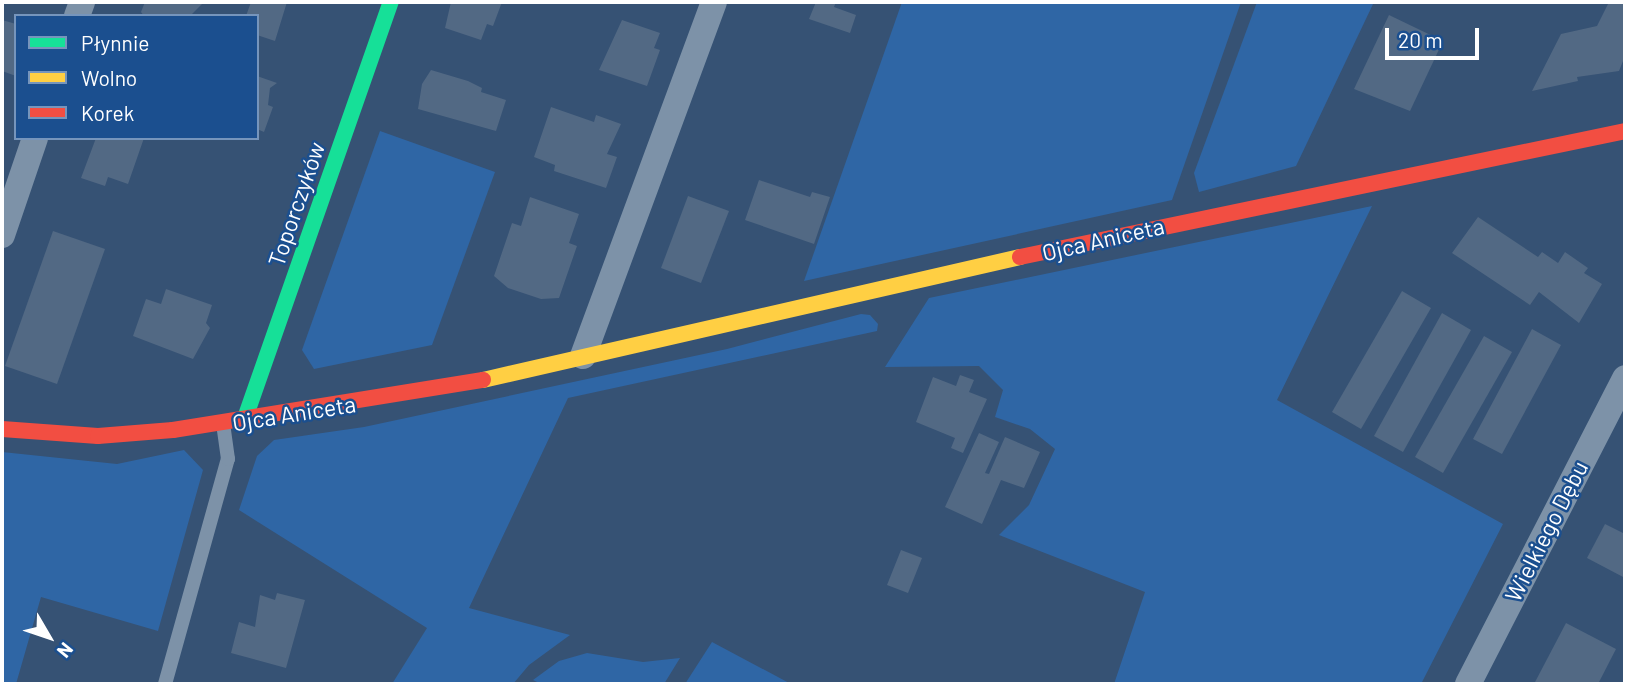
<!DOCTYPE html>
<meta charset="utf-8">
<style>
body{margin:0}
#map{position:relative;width:1627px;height:686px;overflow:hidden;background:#365274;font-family:Barlow,sans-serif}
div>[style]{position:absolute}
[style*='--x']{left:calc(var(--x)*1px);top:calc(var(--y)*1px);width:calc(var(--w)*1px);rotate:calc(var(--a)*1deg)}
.green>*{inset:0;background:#2f66a5}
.building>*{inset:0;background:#526984}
.lane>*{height:14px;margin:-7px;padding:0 7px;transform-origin:7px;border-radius:7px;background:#7d92a8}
.street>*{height:26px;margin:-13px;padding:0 13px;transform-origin:13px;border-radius:13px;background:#7d92a8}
.fast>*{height:16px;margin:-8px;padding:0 8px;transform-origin:8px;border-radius:8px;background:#16e098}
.slow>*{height:16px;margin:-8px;padding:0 8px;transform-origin:8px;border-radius:8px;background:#ffcf43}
.jam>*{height:16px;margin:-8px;padding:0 8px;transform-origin:8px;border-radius:8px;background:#f24e42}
span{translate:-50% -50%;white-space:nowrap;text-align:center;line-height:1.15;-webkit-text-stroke:5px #1b4f8f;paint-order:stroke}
.street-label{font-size:23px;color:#fff}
.frame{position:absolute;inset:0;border:4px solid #fff;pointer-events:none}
.legend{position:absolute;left:14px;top:14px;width:245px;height:126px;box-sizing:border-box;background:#1b4f8f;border:2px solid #7695bc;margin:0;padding:9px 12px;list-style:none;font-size:21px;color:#fff}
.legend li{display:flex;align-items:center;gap:14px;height:35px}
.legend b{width:35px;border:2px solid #7695bc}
.north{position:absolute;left:14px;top:602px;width:70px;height:70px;-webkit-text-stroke:5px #1b4f8f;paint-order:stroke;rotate:129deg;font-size:19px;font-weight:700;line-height:28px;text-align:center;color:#fff}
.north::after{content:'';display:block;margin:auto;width:24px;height:32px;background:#fff;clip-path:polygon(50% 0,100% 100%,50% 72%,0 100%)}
.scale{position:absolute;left:1385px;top:28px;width:94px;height:32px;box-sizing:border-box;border:4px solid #fff;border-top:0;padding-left:9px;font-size:21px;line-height:24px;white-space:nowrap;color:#fff;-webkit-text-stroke:5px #1b4f8f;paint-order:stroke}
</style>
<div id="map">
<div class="green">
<i style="clip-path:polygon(902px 2px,1241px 2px,1172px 200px,804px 281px)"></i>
<i style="clip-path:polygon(1257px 2px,1374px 2px,1296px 166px,1199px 192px,1194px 173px)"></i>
<i style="clip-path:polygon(380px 131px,495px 172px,432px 345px,314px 369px,302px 350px)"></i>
<i style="clip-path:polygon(1372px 206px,1277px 400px,1503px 524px,1421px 684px,1114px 684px,1145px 592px,999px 535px,1029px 505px,1055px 449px,1030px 429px,995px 417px,1003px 390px,979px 366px,885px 367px,929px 298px)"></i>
<i style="clip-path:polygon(861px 314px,870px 315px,878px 324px,877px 331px,568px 398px,469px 608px,570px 635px,529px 665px,513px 684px,392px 684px,427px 628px,239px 510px,257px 456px,274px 440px,364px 427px,727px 349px)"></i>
<i style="clip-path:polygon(184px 450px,203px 470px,158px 631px,41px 597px,16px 684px,2px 684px,2px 452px,117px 464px)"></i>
<i style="clip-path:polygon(712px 642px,791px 684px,685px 684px)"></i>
<i style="clip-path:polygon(587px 653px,643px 662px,680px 658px,664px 684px,541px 684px,533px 680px,559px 661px)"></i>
</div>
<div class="building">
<i style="clip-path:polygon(145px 2px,204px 2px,190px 16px,144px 16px,141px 12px)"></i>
<i style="clip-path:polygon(251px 2px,287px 2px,275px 41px,257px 35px,257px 16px,246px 16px)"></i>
<i style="clip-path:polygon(451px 2px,502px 2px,493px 26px,487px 24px,481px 40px,445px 28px)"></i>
<i style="clip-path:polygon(816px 2px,836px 2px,834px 7px,856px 15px,850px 33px,809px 19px)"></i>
<i style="clip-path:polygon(1609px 2px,1625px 2px,1625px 56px,1619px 71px,1577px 77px,1578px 81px,1532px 91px,1561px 34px,1597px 26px)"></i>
<i style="clip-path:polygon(1389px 15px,1443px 41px,1410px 111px,1354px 89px)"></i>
<i style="clip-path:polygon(2px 20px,16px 24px,16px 76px,2px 71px)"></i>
<i style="clip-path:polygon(622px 20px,660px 33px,654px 48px,660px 50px,647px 86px,599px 70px)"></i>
<i style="clip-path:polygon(431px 70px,468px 81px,482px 88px,481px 92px,506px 100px,496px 131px,418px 109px,422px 84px)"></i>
<i style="clip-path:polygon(257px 76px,277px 83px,270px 88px,268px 105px,273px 107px,264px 132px,257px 129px)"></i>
<i style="clip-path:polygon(551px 107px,594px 122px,596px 115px,621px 124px,607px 154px,617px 157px,606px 188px,554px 171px,555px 165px,534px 157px)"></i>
<i style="clip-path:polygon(96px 138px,144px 138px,128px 184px,108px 177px,105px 186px,81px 178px)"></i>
<i style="clip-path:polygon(759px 180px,810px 197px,812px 192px,830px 197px,814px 244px,745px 220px)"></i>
<i style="clip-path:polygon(688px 196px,729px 211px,701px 283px,661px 268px)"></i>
<i style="clip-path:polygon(530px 197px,579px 214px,569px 243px,577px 246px,559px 298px,541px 299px,508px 288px,494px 276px,512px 223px,521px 226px)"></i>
<i style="clip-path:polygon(1478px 217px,1538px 257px,1542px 252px,1558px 263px,1565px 252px,1588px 268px,1584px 273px,1602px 284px,1579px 323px,1539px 292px,1530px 305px,1452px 253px)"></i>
<i style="clip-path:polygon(53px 231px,105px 249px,57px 384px,5px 366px)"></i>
<i style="clip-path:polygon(166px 289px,212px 305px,206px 323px,210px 328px,193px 359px,133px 336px,146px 299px,161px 304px)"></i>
<i style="clip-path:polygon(1402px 291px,1431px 308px,1361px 429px,1332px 412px)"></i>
<i style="clip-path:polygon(1442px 313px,1471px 330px,1403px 452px,1374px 436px)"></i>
<i style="clip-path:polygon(1532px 329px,1561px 345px,1502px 454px,1473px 439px)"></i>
<i style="clip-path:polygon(1484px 336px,1512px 352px,1443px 473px,1415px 457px)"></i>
<i style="clip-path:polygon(960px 375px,974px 380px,969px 392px,987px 399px,963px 453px,951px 448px,955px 438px,916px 422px,933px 377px,956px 386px)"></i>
<i style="clip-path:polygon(979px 433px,999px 442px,985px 473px,989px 474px,1005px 437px,1040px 452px,1024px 488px,1001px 480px,982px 524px,945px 507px)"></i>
<i style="clip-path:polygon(1605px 524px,1625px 534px,1625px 578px,1587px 558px)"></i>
<i style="clip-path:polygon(901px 550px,922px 558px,908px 593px,887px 585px)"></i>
<i style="clip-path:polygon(277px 593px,305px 600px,286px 668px,231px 653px,239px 622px,255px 627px,260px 595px,275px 600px)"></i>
<i style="clip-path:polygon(1566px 623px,1616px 649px,1598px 684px,1534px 684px)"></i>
</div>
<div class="lane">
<i style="--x:165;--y:684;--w:234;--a:-74.4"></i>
<i style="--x:228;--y:459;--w:34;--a:-98"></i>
</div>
<div class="street">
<i style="--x:77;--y:16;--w:15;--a:-70"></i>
<i style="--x:2;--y:235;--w:102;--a:-71.2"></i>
<i style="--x:583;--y:356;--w:377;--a:-69.7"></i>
<i style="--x:1468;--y:684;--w:344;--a:-62.8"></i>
</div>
<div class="fast">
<i style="--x:244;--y:421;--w:444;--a:-70.7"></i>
</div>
<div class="slow">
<i style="--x:483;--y:380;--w:551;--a:-12.9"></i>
</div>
<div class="jam">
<i style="--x:1020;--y:257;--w:618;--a:-11.76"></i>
<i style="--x:2;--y:429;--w:96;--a:4.2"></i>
<i style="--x:98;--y:436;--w:75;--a:-4.6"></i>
<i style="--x:173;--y:430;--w:314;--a:-9.2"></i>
</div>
<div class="street-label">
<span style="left:296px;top:204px;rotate:-71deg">Toporczyków</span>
<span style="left:1103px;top:239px;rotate:-13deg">Ojca Aniceta</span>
<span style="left:294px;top:413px;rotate:-9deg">Ojca Aniceta</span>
<span style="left:1546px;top:531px;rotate:-63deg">Wielkiego Dębu</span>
</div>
<div class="frame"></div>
<ul class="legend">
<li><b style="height:9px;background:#16e098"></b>Płynnie</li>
<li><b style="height:9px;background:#ffcf43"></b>Wolno</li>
<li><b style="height:9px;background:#f24e42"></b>Korek</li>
</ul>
<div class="north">N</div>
<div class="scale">20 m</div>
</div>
